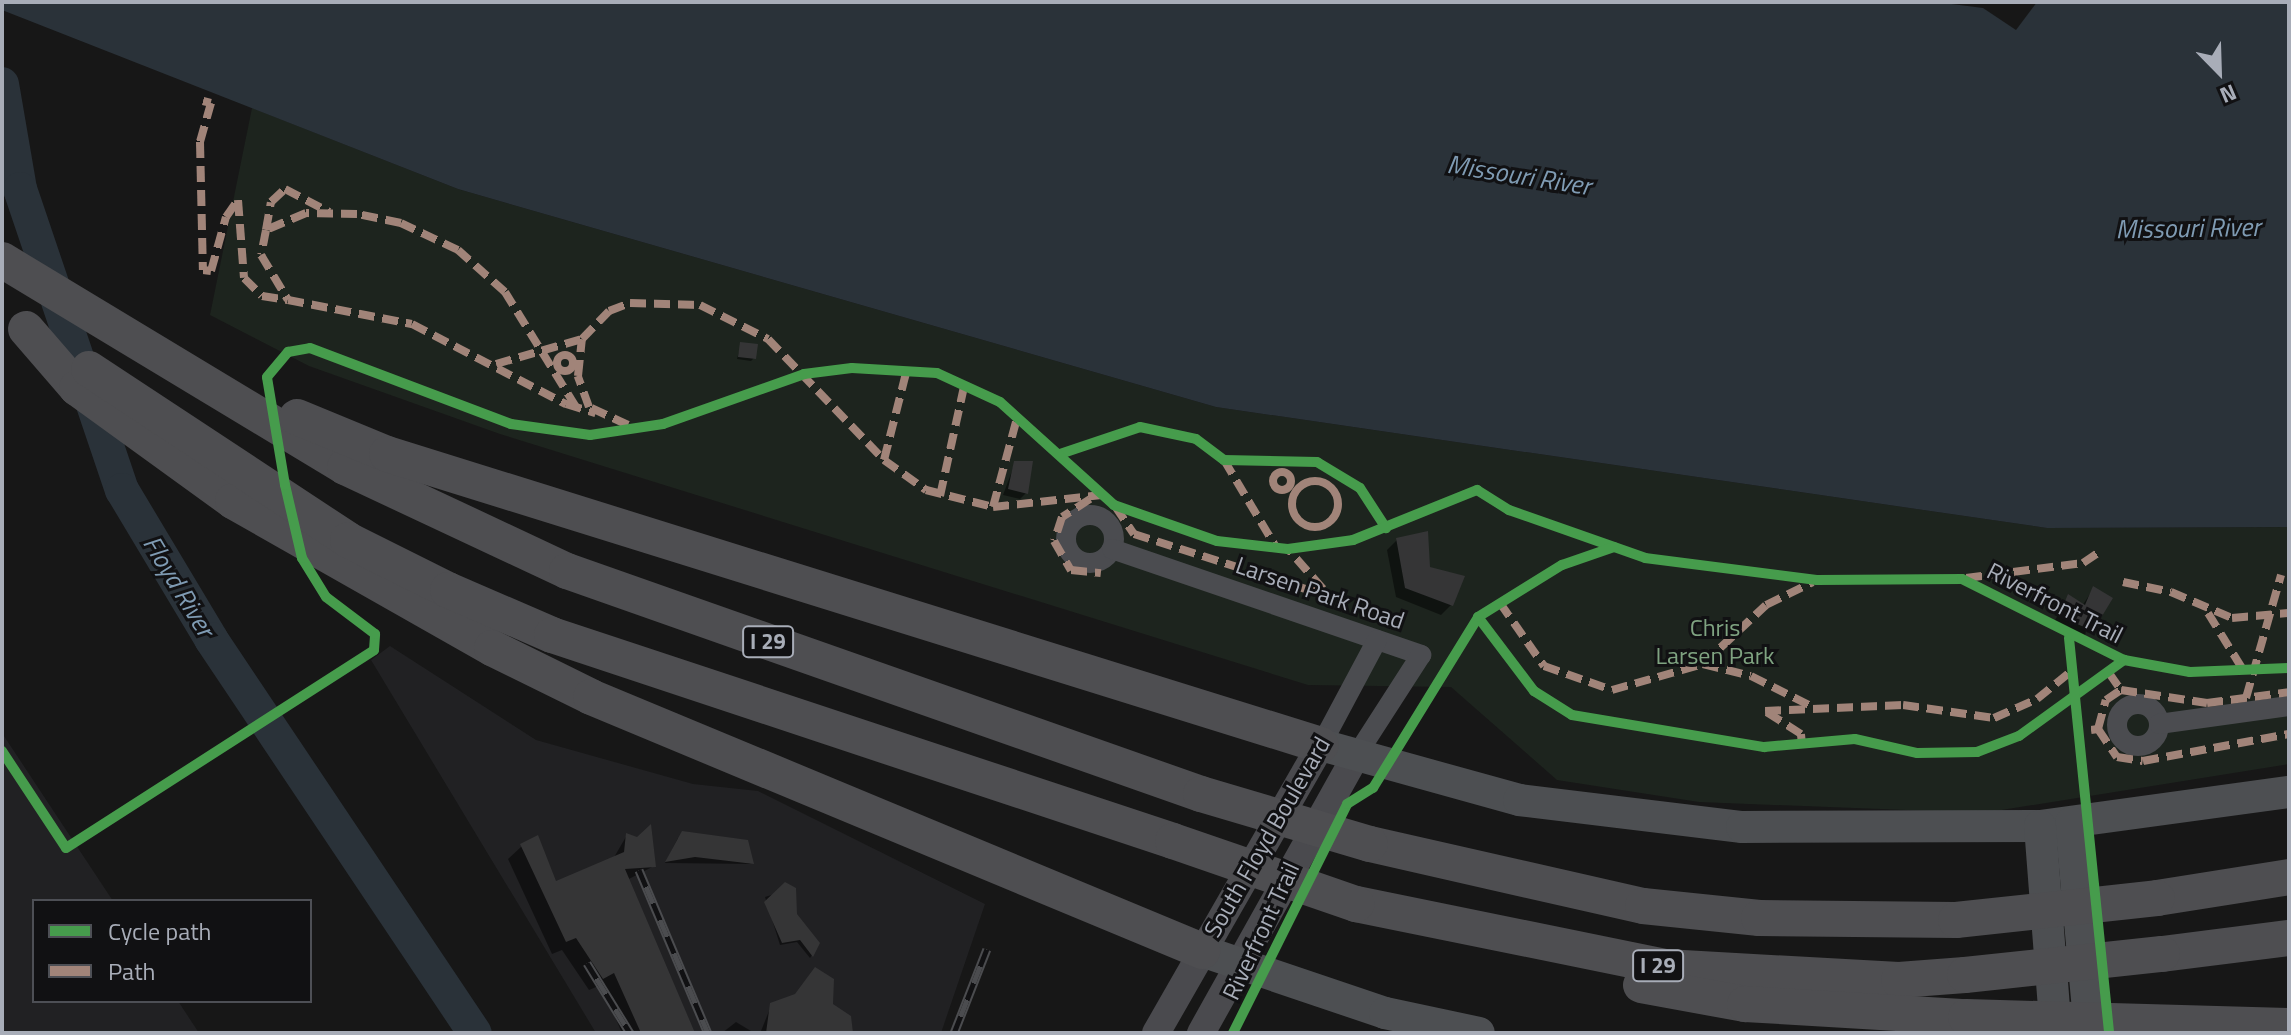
<!DOCTYPE html>
<style>
body{margin:0}
#map{position:relative;width:2291px;height:1035px;overflow:hidden;background:#171717;font-family:"Titillium Web",sans-serif}
div>[style]{position:absolute}
[style*='--x']{left:calc(var(--x)*1px);top:calc(var(--y)*1px);width:calc(var(--w)*1px);rotate:calc(var(--a)*1deg)}
.built>*{inset:0;background:#212123}
.green>*{inset:0;background:#1d241e}
.water>*{inset:0;background:#2a3239}
.shadow>*{inset:0;background:#0007}
.river>*{height:34px;margin:-17px;padding:0 17px;transform-origin:17px;border-radius:17px;background:#2a3239}
.building>*{inset:0;background:#353536}
.street>*{height:20px;margin:-10px;padding:0 10px;transform-origin:10px;border-radius:10px;background:#4b4c50}
.street>.ring{margin:-10px;padding:0;box-sizing:content-box;background:none;border:20px solid #4b4c50;border-radius:50%}
.secondary>*{height:28px;margin:-14px;padding:0 14px;transform-origin:14px;border-radius:14px;background:#4a4a4e}
.primary>*{height:32px;margin:-16px;padding:0 16px;transform-origin:16px;border-radius:16px;background:#4d4f52}
.highway>*{height:36px;margin:-18px;padding:0 18px;transform-origin:18px;border-radius:18px;background:#4e4e51}
.rail>*{height:9px;margin-top:-4.5px;transform-origin:0;background:repeating-linear-gradient(90deg,#111113 0 18px,#4b4c4f 0 36px);box-sizing:border-box;border-block:2px solid #4b4c4f}
.highway-bridge>*{height:36px;margin:-18px;padding:0 18px;transform-origin:18px;border-radius:18px;background:#4e4e51}
.quiet>*{height:8px;margin-top:-4px;transform-origin:0;background:repeating-linear-gradient(90deg,#a18479 0 16px,transparent 0 24px)}
.quiet>.ring{margin:-4px;padding:0;box-sizing:content-box;background:none;border:8px solid #a18479;border-radius:50%}
.cycleway>*{height:10px;margin:-5px;padding:0 5px;transform-origin:5px;border-radius:5px;background:#469c4c}
span{translate:-50% -50%;white-space:nowrap;text-align:center;line-height:1.15;-webkit-text-stroke:6px #111113;paint-order:stroke}
.shield-label span{padding:2px 6px;background:#111113;border:2px solid;border-radius:6px;-webkit-text-stroke-width:0}
.shield-label{font-size:22px;color:#a8adb8;font-weight:700}
.street-label{font-size:24px;color:#a8adb8}
.park-label{font-size:24px;color:#7fa381}
.water-label{font-size:26px;color:#7f9bb3;font-style:italic}
.frame{position:absolute;inset:0;border:4px solid #a8adb8;pointer-events:none}
.legend{position:absolute;left:32px;top:899px;width:280px;height:104px;box-sizing:border-box;background:#111113;border:2px solid #4d4f55;margin:0;padding:10px 14px;list-style:none;font-size:24px;color:#a8adb8}
.legend li{display:flex;align-items:center;gap:16px;height:40px}
.legend b{width:40px;border:2px solid #4d4f55}
.north{position:absolute;left:2179px;top:32px;width:80px;height:80px;-webkit-text-stroke:6px #111113;paint-order:stroke;rotate:157deg;font-size:22px;font-weight:700;line-height:32px;text-align:center;color:#a8adb8}
.north::after{content:'';display:block;margin:auto;width:28px;height:36px;background:#a8adb8;clip-path:polygon(50% 0,100% 100%,50% 72%,0 100%)}
</style>
<div id="map">
<div class="built">
<i style="clip-path:polygon(390px 646px,536px 740px,693px 784px,758px 791px,985px 904px,941px 1033px,596px 1033px,371px 660px)"></i>
<i style="clip-path:polygon(2px 733px,113px 901px,34px 901px,34px 1001px,178px 1001px,199px 1033px,2px 1033px)"></i>
</div>
<div class="green">
<i style="clip-path:polygon(252px 108px,458px 189px,1216px 407px,2047px 528px,2289px 527px,2289px 764px,1983px 813px,1699px 802px,1557px 780px,1451px 687px,1308px 685px,500px 434px,309px 366px,210px 315px)"></i>
</div>
<div class="water">
<i style="clip-path:polygon(2px 2px,1936px 2px,1983px 8px,2016px 30px,2037px 2px,2289px 2px,2289px 527px,2047px 528px,1216px 407px,458px 189px,2px 10px)"></i>
</div>
<div class="shadow">
<i style="clip-path:polygon(741px 344px,754px 358px,751px 361px,737px 359px)"></i>
<i style="clip-path:polygon(1015px 463px,1026px 493px,1020px 499px,1003px 495px)"></i>
<i style="clip-path:polygon(1397px 540px,1451px 605px,1441px 615px,1396px 597px,1387px 550px)"></i>
<i style="clip-path:polygon(2094px 588px,2085px 636px,2054px 622px,2068px 597px,2082px 606px)"></i>
<i style="clip-path:polygon(627px 835px,654px 866px,627px 880px,693px 1033px,622px 1033px,601px 985px,589px 990px,562px 950px,552px 954px,508px 859px,522px 846px,555px 883px,613px 859px)"></i>
<i style="clip-path:polygon(678px 838px,752px 864px,665px 863px)"></i>
<i style="clip-path:polygon(793px 888px,795px 915px,818px 946px,810px 958px,797px 942px,780px 945px,765px 897px)"></i>
<i style="clip-path:polygon(794px 996px,831px 1005px,848px 1033px,761px 1031px,771px 1006px)"></i>
<i style="clip-path:polygon(736px 1022px,751px 1031px,750px 1033px,722px 1033px)"></i>
</div>
<div class="river">
<i style="--x:2;--y:84;--w:107;--a:80.3"></i>
<i style="--x:20;--y:189;--w:318;--a:71.3"></i>
<i style="--x:122;--y:490;--w:174;--a:59.1"></i>
<i style="--x:211;--y:639;--w:474;--a:56.2"></i>
</div>
<div class="building">
<i style="clip-path:polygon(740px 342px,758px 344px,756px 359px,738px 357px)"></i>
<i style="clip-path:polygon(1014px 461px,1033px 461px,1028px 494px,1008px 489px)"></i>
<i style="clip-path:polygon(1428px 531px,1430px 567px,1465px 576px,1453px 606px,1405px 588px,1396px 538px)"></i>
<i style="clip-path:polygon(2093px 586px,2113px 598px,2093px 631px,2059px 616px,2068px 594px,2085px 605px)"></i>
<i style="clip-path:polygon(651px 824px,656px 867px,625px 869px,695px 1033px,641px 1033px,614px 973px,603px 979px,576px 938px,566px 942px,520px 844px,538px 835px,556px 881px,624px 852px,626px 833px,637px 837px)"></i>
<i style="clip-path:polygon(682px 831px,748px 840px,754px 864px,695px 857px,665px 862px)"></i>
<i style="clip-path:polygon(785px 882px,796px 888px,797px 914px,820px 943px,813px 957px,800px 940px,782px 943px,764px 902px)"></i>
<i style="clip-path:polygon(815px 967px,834px 979px,833px 1004px,851px 1016px,853px 1033px,766px 1033px,770px 1003px,795px 994px)"></i>
</div>
<div class="street">
<i class="ring" style="left:1066px;top:515px;width:28px;height:28px"></i>
<i style="--x:1112;--y:549;--w:327;--a:18.9"></i>
<i style="--x:1421;--y:655;--w:120;--a:122.8"></i>
<i class="ring" style="left:2117px;top:704px;width:22px;height:22px"></i>
<i style="--x:2159;--y:724;--w:131;--a:-7.9"></i>
<i style="--x:1321;--y:745;--w:119;--a:-61.9"></i>
</div>
<div class="secondary">
<i style="--x:1156;--y:1033;--w:332;--a:-60.2"></i>
<i style="--x:1201;--y:1033;--w:317;--a:-60.8"></i>
</div>
<div class="primary">
<i style="--x:1321;--y:745;--w:205;--a:15.5"></i>
<i style="--x:1519;--y:800;--w:225;--a:6.9"></i>
<i style="--x:1742;--y:827;--w:298;--a:-0.2"></i>
<i style="--x:2040;--y:826;--w:251;--a:-7.8"></i>
<i style="--x:2071;--y:823;--w:211;--a:84.8"></i>
<i style="--x:2040;--y:826;--w:208;--a:85.6"></i>
<i style="--x:1202;--y:951;--w:193;--a:18.7"></i>
<i style="--x:1385;--y:1013;--w:96;--a:12"></i>
</div>
<div class="highway">
<i style="--x:2;--y:260;--w:401;--a:31.1"></i>
<i style="--x:345;--y:467;--w:245;--a:25.1"></i>
<i style="--x:567;--y:571;--w:672;--a:19.38"></i>
<i style="--x:26;--y:329;--w:78;--a:49.2"></i>
<i style="--x:77;--y:388;--w:193;--a:35.9"></i>
<i style="--x:233;--y:501;--w:298;--a:29.6"></i>
<i style="--x:492;--y:648;--w:110;--a:26.3"></i>
<i style="--x:591;--y:697;--w:662;--a:22.57"></i>
<i style="--x:89;--y:369;--w:310;--a:33.4"></i>
<i style="--x:348;--y:540;--w:112;--a:26.6"></i>
<i style="--x:448;--y:590;--w:113;--a:23.4"></i>
<i style="--x:552;--y:635;--w:654;--a:18.35"></i>
<i style="--x:297;--y:417;--w:97;--a:22.3"></i>
<i style="--x:387;--y:454;--w:978;--a:17.31"></i>
<i style="--x:1370;--y:844;--w:280;--a:12.8"></i>
<i style="--x:1643;--y:906;--w:117;--a:5.9"></i>
<i style="--x:1759;--y:918;--w:197;--a:0.6"></i>
<i style="--x:2157;--y:898;--w:134;--a:-9"></i>
<i style="--x:1356;--y:904;--w:315;--a:11.5"></i>
<i style="--x:1665;--y:967;--w:234;--a:3.2"></i>
<i style="--x:1899;--y:980;--w:66;--a:-4.3"></i>
<i style="--x:2162;--y:954;--w:128;--a:-7.2"></i>
<i style="--x:1641;--y:985;--w:106;--a:10.4"></i>
<i style="--x:1745;--y:1004;--w:221;--a:3.4"></i>
</div>
<div class="rail">
<i style="--x:639;--y:870;--w:177;--a:67.1"></i>
<i style="--x:587;--y:963;--w:82;--a:58.4"></i>
<i style="--x:954;--y:1033;--w:90;--a:-68.6"></i>
</div>
<div class="highway-bridge">
<i style="--x:1201;--y:794;--w:176;--a:16.5"></i>
<i style="--x:1173;--y:841;--w:194;--a:19"></i>
<i style="--x:1956;--y:920;--w:202;--a:-6.2"></i>
<i style="--x:1965;--y:975;--w:198;--a:-6.1"></i>
<i style="--x:1966;--y:1017;--w:323;--a:1.6"></i>
</div>
<div class="quiet">
<i style="--x:203;--y:101;--w:8;--a:14"></i>
<i style="--x:211;--y:103;--w:41;--a:105.8"></i>
<i style="--x:200;--y:142;--w:128;--a:88.7"></i>
<i style="--x:203;--y:270;--w:8;--a:7"></i>
<i style="--x:211;--y:271;--w:56;--a:-74.5"></i>
<i style="--x:226;--y:217;--w:21;--a:-55"></i>
<i style="--x:238;--y:200;--w:78;--a:85.6"></i>
<i style="--x:244;--y:278;--w:25;--a:45"></i>
<i style="--x:262;--y:296;--w:26;--a:9"></i>
<i style="--x:266;--y:230;--w:28;--a:-80"></i>
<i style="--x:271;--y:202;--w:19;--a:-43"></i>
<i style="--x:285;--y:189;--w:50;--a:27.6"></i>
<i class="ring" style="left:557px;top:355px;width:8px;height:8px"></i>
<i style="--x:496;--y:364;--w:90;--a:-16.2"></i>
<i style="--x:576;--y:407;--w:135;--a:-121.7"></i>
<i style="--x:505;--y:292;--w:63;--a:-138.2"></i>
<i style="--x:458;--y:250;--w:63;--a:-154.7"></i>
<i style="--x:401;--y:223;--w:45;--a:-168.4"></i>
<i style="--x:357;--y:214;--w:51;--a:-178.9"></i>
<i style="--x:306;--y:213;--w:43;--a:157"></i>
<i style="--x:266;--y:230;--w:25;--a:101"></i>
<i style="--x:261;--y:255;--w:52;--a:59"></i>
<i style="--x:288;--y:300;--w:126;--a:11"></i>
<i style="--x:412;--y:324;--w:174;--a:27.5"></i>
<i style="--x:566;--y:404;--w:31;--a:17"></i>
<i style="--x:628;--y:425;--w:43;--a:-155.2"></i>
<i style="--x:589;--y:407;--w:33;--a:-110"></i>
<i style="--x:578;--y:376;--w:37;--a:-84"></i>
<i style="--x:582;--y:339;--w:39;--a:-46"></i>
<i style="--x:609;--y:311;--w:22;--a:-21"></i>
<i style="--x:630;--y:303;--w:70;--a:1.6"></i>
<i style="--x:700;--y:305;--w:76;--a:26.6"></i>
<i style="--x:768;--y:339;--w:168;--a:46.2"></i>
<i style="--x:884;--y:460;--w:52;--a:35.5"></i>
<i style="--x:926;--y:490;--w:69;--a:14.2"></i>
<i style="--x:993;--y:507;--w:109;--a:-6.3"></i>
<i style="--x:884;--y:460;--w:94;--a:-75.8"></i>
<i style="--x:1224;--y:460;--w:104;--a:59.2"></i>
<i class="ring" style="left:1273px;top:472px;width:10px;height:10px"></i>
<i class="ring" style="left:1292px;top:481px;width:38px;height:38px"></i>
<i style="--x:940;--y:496;--w:117;--a:-77.6"></i>
<i style="--x:1090;--y:499;--w:33;--a:147"></i>
<i style="--x:1062;--y:517;--w:25;--a:108"></i>
<i style="--x:1054;--y:541;--w:34;--a:60"></i>
<i style="--x:1071;--y:570;--w:30;--a:6"></i>
<i style="--x:1115;--y:506;--w:34;--a:56"></i>
<i style="--x:1134;--y:534;--w:187;--a:17.8"></i>
<i style="--x:1312;--y:591;--w:11;--a:-10"></i>
<i style="--x:1323;--y:589;--w:53;--a:-131.2"></i>
<i style="--x:993;--y:507;--w:92;--a:-74.9"></i>
<i style="--x:1966;--y:578;--w:118;--a:-7.3"></i>
<i style="--x:2083;--y:563;--w:23;--a:-34"></i>
<i style="--x:2123;--y:582;--w:49;--a:11.8"></i>
<i style="--x:2171;--y:592;--w:66;--a:23.1"></i>
<i style="--x:2232;--y:618;--w:57;--a:-5"></i>
<i style="--x:1500;--y:603;--w:77;--a:55.1"></i>
<i style="--x:1544;--y:666;--w:72;--a:19.4"></i>
<i style="--x:1612;--y:690;--w:95;--a:-15.9"></i>
<i style="--x:1703;--y:664;--w:86;--a:-43.1"></i>
<i style="--x:1766;--y:605;--w:52;--a:-26.1"></i>
<i style="--x:2208;--y:613;--w:70;--a:58.3"></i>
<i style="--x:1703;--y:664;--w:49;--a:14"></i>
<i style="--x:1751;--y:676;--w:72;--a:26.6"></i>
<i style="--x:2109;--y:673;--w:21;--a:55"></i>
<i style="--x:2121;--y:690;--w:87;--a:8.6"></i>
<i style="--x:2207;--y:703;--w:83;--a:-7.6"></i>
<i style="--x:2246;--y:698;--w:128;--a:-74.1"></i>
<i style="--x:2098;--y:729;--w:34;--a:56"></i>
<i style="--x:2117;--y:757;--w:26;--a:9"></i>
<i style="--x:2143;--y:761;--w:148;--a:-10.5"></i>
<i style="--x:2091;--y:730;--w:7;--a:-8"></i>
<i style="--x:2098;--y:729;--w:30;--a:-75"></i>
<i style="--x:2106;--y:700;--w:18;--a:-34"></i>
<i style="--x:1802;--y:744;--w:10;--a:-96"></i>
<i style="--x:1801;--y:734;--w:43;--a:-147.4"></i>
<i style="--x:1765;--y:711;--w:138;--a:-2.5"></i>
<i style="--x:1903;--y:705;--w:92;--a:8.1"></i>
<i style="--x:1994;--y:718;--w:47;--a:-23.8"></i>
<i style="--x:2037;--y:699;--w:41;--a:-39.1"></i>
</div>
<div class="cycleway">
<i style="--x:1060;--y:454;--w:84;--a:-18.6"></i>
<i style="--x:1140;--y:427;--w:57;--a:12.1"></i>
<i style="--x:1196;--y:439;--w:35;--a:37"></i>
<i style="--x:1224;--y:460;--w:93;--a:1.2"></i>
<i style="--x:1317;--y:462;--w:50;--a:31.2"></i>
<i style="--x:1360;--y:488;--w:48;--a:57"></i>
<i style="--x:1478;--y:617;--w:93;--a:52.9"></i>
<i style="--x:1534;--y:691;--w:45;--a:32.3"></i>
<i style="--x:1572;--y:715;--w:195;--a:9.5"></i>
<i style="--x:1764;--y:747;--w:91;--a:-5"></i>
<i style="--x:1855;--y:739;--w:64;--a:12.7"></i>
<i style="--x:1917;--y:753;--w:60;--a:-1"></i>
<i style="--x:1977;--y:752;--w:45;--a:-20.9"></i>
<i style="--x:2019;--y:736;--w:130;--a:-35.9"></i>
<i style="--x:2069;--y:638;--w:397;--a:84.2"></i>
<i style="--x:2;--y:751;--w:116;--a:56.6"></i>
<i style="--x:66;--y:848;--w:366;--a:-32.7"></i>
<i style="--x:374;--y:650;--w:16;--a:-86"></i>
<i style="--x:375;--y:634;--w:61;--a:-142.9"></i>
<i style="--x:326;--y:597;--w:46;--a:-121.6"></i>
<i style="--x:302;--y:558;--w:75;--a:-103.1"></i>
<i style="--x:285;--y:485;--w:109;--a:-99.5"></i>
<i style="--x:267;--y:377;--w:33;--a:-50"></i>
<i style="--x:288;--y:352;--w:22;--a:-10"></i>
<i style="--x:310;--y:348;--w:215;--a:20.7"></i>
<i style="--x:511;--y:424;--w:80;--a:7.9"></i>
<i style="--x:590;--y:435;--w:74;--a:-8.6"></i>
<i style="--x:663;--y:424;--w:150;--a:-19.5"></i>
<i style="--x:804;--y:374;--w:48;--a:-7.1"></i>
<i style="--x:852;--y:368;--w:85;--a:3.4"></i>
<i style="--x:937;--y:373;--w:69;--a:24.7"></i>
<i style="--x:1000;--y:402;--w:154;--a:42.1"></i>
<i style="--x:1114;--y:505;--w:109;--a:19.3"></i>
<i style="--x:1217;--y:541;--w:71;--a:6.4"></i>
<i style="--x:1288;--y:549;--w:66;--a:-7.9"></i>
<i style="--x:1353;--y:540;--w:134;--a:-22"></i>
<i style="--x:1477;--y:490;--w:38;--a:32"></i>
<i style="--x:1509;--y:510;--w:144;--a:19.4"></i>
<i style="--x:1645;--y:558;--w:173;--a:7.3"></i>
<i style="--x:1817;--y:580;--w:145;--a:-0.4"></i>
<i style="--x:1962;--y:579;--w:181;--a:26.6"></i>
<i style="--x:2124;--y:660;--w:67;--a:10.3"></i>
<i style="--x:2190;--y:672;--w:99;--a:-2.3"></i>
<i style="--x:1233;--y:1033;--w:256;--a:-63.5"></i>
<i style="--x:1347;--y:804;--w:31;--a:-32"></i>
<i style="--x:1373;--y:788;--w:201;--a:-58.4"></i>
<i style="--x:1478;--y:617;--w:99;--a:-31.8"></i>
<i style="--x:1562;--y:565;--w:55;--a:-19.1"></i>
</div>
<div class="shield-label">
<span style="left:768px;top:642px">I 29</span>
<span style="left:1658px;top:966px">I 29</span>
</div>
<div class="street-label">
<span style="left:1320px;top:593px;rotate:19deg">Larsen Park Road</span>
<span style="left:2055px;top:603px;rotate:27deg">Riverfront Trail</span>
<span style="left:1267px;top:837px;rotate:-60deg">South Floyd Boulevard</span>
<span style="left:1261px;top:931px;rotate:-65deg">Riverfront Trail</span>
</div>
<div class="park-label">
<span style="left:1715px;top:642px">Chris<br>Larsen Park</span>
</div>
<div class="water-label">
<span style="left:1519px;top:175px;rotate:9deg">Missouri River</span>
<span style="left:2188px;top:228px;rotate:-1deg">Missouri River</span>
<span style="left:179px;top:586px;rotate:59deg">Floyd River</span>
</div>
<div class="frame"></div>
<ul class="legend">
<li><b style="height:10px;background:#469c4c"></b>Cycle path</li>
<li><b style="height:10px;background:#a18479"></b>Path</li>
</ul>
<div class="north">N</div>
</div>
